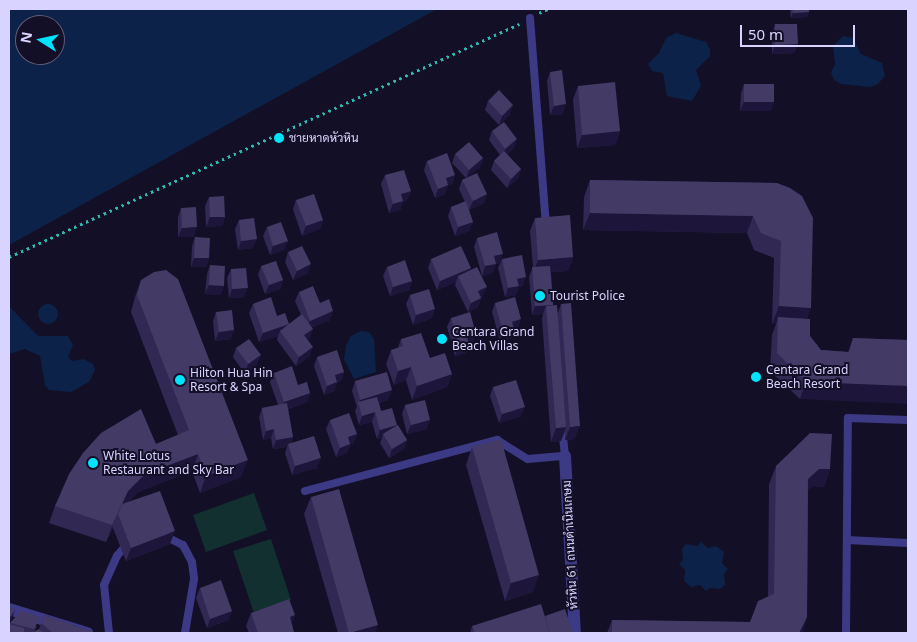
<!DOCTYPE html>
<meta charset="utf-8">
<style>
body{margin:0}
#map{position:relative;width:917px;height:642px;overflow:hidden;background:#130f26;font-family:"Noto Sans",Sarabun,sans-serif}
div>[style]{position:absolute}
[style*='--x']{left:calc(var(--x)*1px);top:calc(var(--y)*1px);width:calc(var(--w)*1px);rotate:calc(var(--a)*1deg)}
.green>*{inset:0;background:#12302f}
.water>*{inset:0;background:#0c2248}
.round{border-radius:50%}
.path>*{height:2.5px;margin-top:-1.25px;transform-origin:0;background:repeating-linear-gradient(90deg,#2fb8b0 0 2.5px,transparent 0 6.5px)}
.lane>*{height:8px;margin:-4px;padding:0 4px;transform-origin:4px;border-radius:4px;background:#3d3a85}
.street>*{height:12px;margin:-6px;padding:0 6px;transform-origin:6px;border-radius:6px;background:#3d3a85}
.wall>*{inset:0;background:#312854}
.shaded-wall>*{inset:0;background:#1d163a}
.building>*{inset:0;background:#433a66}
.dots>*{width:14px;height:14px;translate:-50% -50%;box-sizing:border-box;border:2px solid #130f26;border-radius:50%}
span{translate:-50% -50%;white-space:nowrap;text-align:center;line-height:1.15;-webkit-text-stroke:4px #130f26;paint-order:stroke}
.poi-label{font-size:12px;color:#d9d4ff}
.left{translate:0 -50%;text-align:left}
.street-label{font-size:12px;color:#d9d4ff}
.frame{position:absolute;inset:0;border:10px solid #d9d4ff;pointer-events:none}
.north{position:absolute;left:15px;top:15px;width:50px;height:50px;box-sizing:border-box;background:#130f26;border:1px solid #625e7d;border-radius:50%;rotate:280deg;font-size:14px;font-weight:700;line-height:20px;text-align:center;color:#d9d4ff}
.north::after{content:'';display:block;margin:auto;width:18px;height:22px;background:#00e5ff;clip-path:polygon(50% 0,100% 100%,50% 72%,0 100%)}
.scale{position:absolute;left:740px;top:25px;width:115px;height:22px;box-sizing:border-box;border:2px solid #d9d4ff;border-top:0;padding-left:6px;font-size:15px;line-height:18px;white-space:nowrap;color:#d9d4ff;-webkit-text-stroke:4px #130f26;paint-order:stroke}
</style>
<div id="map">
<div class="green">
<i style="clip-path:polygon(254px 493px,267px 530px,206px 552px,193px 515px)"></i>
<i style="clip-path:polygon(271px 539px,291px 600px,254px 613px,233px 551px)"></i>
</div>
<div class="water">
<i style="clip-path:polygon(evenodd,9px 9px,437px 9px,9px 245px,9px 9px,25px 25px,55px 25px,55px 55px,25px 55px,25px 25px)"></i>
<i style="clip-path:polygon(676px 33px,706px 42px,710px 49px,710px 56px,696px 70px,701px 86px,692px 101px,667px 96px,663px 73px,652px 71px,648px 64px,659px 53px,666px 38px)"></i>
<i style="clip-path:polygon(843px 36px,853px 38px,861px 54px,882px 63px,885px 76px,878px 84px,870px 87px,841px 84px,834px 80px,831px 73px,835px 64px,833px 46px)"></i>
<i class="round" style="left:38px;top:304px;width:20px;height:20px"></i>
<i style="clip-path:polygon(9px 306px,38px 336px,68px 336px,73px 345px,68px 357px,72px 361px,84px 359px,93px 364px,95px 370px,89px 382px,71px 392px,49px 390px,45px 385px,40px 356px,25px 349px,9px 354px)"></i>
<i style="clip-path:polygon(361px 331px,369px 332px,374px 339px,376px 372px,354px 379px,344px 359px,346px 345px,351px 336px)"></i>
<i style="clip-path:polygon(701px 542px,708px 548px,716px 546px,724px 552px,722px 563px,728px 569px,724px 574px,725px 585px,720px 589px,710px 588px,706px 591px,700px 585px,691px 587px,684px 581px,685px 570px,679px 564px,683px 560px,682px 549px,686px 544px,697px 546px)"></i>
</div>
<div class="path">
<i style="--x:539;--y:13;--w:10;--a:-24"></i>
<i style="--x:9;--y:257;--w:561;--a:-24.55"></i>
</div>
<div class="lane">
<i style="--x:530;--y:18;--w:209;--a:85.6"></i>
<i style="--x:305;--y:491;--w:199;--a:-14.9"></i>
<i style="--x:497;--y:440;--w:36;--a:32"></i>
<i style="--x:528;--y:459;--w:37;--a:-5"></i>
<i style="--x:565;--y:456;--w:30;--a:-96"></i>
<i style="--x:163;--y:535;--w:22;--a:27"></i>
<i style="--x:183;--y:545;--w:19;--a:62"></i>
<i style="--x:192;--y:562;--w:17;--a:83"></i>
<i style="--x:194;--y:579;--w:55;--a:99.5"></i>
<i style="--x:847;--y:540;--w:61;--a:2.8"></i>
<i style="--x:109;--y:633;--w:48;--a:-95.9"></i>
<i style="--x:104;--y:585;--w:32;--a:-66"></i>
<i style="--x:117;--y:556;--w:17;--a:-50"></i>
<i style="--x:846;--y:633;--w:215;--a:-89.5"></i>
<i style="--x:848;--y:418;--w:60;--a:1.9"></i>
</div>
<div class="street">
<i style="--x:565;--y:456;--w:177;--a:86.8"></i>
<i style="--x:9;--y:609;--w:82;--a:17.1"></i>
</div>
<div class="wall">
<i style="clip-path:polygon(790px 9px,809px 9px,809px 12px,807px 17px,791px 18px)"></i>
<i style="clip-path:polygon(775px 24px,798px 44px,794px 53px,772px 54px,772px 34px)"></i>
<i style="clip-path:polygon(550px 72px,563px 114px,550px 115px,547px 81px)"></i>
<i style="clip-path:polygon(744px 84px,771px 111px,740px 111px,741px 93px)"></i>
<i style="clip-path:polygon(578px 86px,620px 131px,615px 145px,577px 148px,573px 99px)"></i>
<i style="clip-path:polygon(488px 101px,510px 114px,499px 125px,485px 110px)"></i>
<i style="clip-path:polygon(492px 131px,514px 148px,507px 154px,521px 169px,518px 178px,507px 188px,491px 170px,494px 161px,500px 155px,489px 140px)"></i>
<i style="clip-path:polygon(455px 154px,483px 158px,480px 167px,468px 177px,487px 194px,484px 203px,469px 210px,467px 205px,473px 222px,469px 231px,455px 236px,448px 216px,451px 207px,465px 202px,459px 189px,462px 180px,466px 178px,452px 163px)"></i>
<i style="clip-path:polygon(427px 161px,455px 175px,452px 184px,448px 185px,445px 194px,435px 198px,424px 170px)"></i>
<i style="clip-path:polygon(385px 175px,411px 191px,407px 200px,403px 202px,400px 210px,389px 213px,381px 184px)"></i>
<i style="clip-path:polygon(590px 180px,777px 183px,811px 308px,807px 318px,810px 336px,821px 350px,848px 352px,853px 338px,908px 340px,800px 399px,770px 371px,772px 335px,776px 324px,772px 324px,774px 258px,754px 250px,747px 233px,583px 230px,584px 197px)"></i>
<i style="clip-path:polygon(209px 197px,225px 217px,222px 226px,206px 227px,205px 206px)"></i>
<i style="clip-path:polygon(296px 200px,323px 220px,320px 229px,302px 236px,293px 209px)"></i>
<i style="clip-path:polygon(181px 208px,194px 237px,178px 237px,178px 217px)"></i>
<i style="clip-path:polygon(535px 218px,573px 257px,568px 271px,551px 272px,553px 305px,558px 313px,561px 304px,575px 439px,565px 440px,565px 432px,561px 441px,551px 442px,542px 319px,543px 314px,532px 315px,529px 276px,533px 267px,530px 231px)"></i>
<i style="clip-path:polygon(239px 220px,253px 248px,238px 250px,235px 229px)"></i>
<i style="clip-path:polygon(267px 227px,288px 241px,284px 250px,270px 255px,263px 236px)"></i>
<i style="clip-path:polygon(195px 237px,209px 258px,206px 267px,191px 267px,192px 246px)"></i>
<i style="clip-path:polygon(477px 238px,500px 263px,496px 264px,492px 273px,482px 276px,474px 247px)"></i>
<i style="clip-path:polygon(288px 252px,308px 273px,293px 280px,285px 262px)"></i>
<i style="clip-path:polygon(431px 259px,471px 268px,470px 270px,483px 296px,481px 298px,478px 307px,468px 312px,455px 285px,456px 282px,437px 290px,428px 268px)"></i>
<i style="clip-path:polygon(502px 259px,523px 286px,519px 287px,516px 295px,505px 297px,498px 268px)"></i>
<i style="clip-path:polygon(210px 265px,221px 295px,205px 294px,207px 274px)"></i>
<i style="clip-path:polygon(261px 266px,283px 280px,280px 289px,265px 294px,258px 275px)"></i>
<i style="clip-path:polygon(387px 267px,412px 281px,409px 290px,390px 296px,383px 276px)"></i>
<i style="clip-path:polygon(231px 269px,244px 297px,229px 298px,227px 278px)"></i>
<i style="clip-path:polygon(141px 280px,241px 477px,200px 493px,192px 471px,138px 492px,128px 502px,170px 544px,126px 561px,113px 528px,106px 542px,49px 523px,55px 506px,156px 444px,178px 435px,131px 312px,135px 297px)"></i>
<i style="clip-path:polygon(299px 292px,320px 303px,330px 320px,312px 327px,310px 338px,308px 339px,310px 356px,296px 366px,277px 340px,278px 336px,259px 342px,249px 313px,253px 304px,277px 316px,289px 324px,301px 315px,295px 301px)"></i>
<i style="clip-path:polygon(410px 295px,432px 318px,413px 325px,406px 304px)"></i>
<i style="clip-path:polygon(495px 303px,518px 328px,514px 329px,511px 338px,500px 341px,492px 312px)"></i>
<i style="clip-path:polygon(216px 312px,231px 339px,215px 341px,213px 321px)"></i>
<i style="clip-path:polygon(451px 318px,473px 343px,469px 344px,466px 353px,455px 356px,447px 327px)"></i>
<i style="clip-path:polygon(401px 339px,452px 374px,447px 387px,412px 400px,406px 380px,394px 385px,386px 364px,391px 350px,398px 348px)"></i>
<i style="clip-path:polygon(236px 348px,257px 365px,245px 374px,233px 357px)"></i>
<i style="clip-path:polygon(317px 357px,344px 372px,341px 381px,337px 382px,334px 391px,324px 395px,314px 366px)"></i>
<i style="clip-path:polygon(274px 373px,298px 385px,310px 393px,307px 402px,288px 409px,293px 437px,291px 443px,317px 468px,292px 475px,285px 453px,287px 447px,273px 449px,271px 438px,263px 440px,259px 417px,262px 408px,278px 405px,270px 382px)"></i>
<i style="clip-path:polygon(355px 381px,388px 400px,379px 403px,381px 411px,397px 425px,407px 440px,404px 449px,389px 458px,380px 443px,382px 438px,377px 439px,372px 422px,359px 425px,355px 411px,357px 407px,352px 391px)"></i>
<i style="clip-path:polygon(493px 387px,521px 416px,499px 423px,490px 396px)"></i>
<i style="clip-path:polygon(405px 405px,427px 429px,407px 434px,402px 414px)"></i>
<i style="clip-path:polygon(330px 420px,357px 434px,353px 443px,350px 445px,347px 453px,336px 457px,326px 429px)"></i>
<i style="clip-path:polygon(472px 447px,533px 592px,505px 601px,466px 465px)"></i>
<i style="clip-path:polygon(776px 466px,830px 469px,824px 487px,813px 486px,808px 490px,807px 617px,802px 633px,607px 633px,612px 620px,750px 622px,768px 597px,769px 484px)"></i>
<i style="clip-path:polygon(311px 497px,375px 633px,338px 633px,304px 514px)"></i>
<i style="clip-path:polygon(200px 588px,232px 611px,228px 620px,207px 628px,196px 598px)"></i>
<i style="clip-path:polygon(251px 613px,292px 624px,294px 633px,249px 633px,246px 626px)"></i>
<i style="clip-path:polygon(44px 615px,96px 633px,9px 633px,10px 623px,37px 626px,34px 632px,39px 629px)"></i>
<i style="clip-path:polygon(545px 617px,573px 633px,470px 633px,472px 626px)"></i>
</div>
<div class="shaded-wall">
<i style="clip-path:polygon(809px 12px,807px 17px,791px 18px,793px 13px)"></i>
<i style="clip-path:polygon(798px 44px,794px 53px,772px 54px,775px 45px)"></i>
<i style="clip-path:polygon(744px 102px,774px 102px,771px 111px,740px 111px)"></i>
<i style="clip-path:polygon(566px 104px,563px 114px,550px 115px,554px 106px)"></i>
<i style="clip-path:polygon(513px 105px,510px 114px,499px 125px,502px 116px)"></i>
<i style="clip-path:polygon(620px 131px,615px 145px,577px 148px,582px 135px)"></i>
<i style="clip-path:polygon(517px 139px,514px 148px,502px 158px,505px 149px)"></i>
<i style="clip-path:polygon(483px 158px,480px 167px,466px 179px,469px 170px)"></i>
<i style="clip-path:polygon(521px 169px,518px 178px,507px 188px,511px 179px)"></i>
<i style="clip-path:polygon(455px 175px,452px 184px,442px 187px,446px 178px)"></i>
<i style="clip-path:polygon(448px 185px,445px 194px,435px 198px,438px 189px)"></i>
<i style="clip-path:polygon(411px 191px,407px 200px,403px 202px,400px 210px,389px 213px,393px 204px,401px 194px)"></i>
<i style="clip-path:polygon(487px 194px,484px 203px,469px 210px,473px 201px)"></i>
<i style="clip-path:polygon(590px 213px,753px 216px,747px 233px,583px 230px)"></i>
<i style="clip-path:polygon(210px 217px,225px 217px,222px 226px,206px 227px)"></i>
<i style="clip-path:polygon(323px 220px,320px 229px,302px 236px,306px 226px)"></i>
<i style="clip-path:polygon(473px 222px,469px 231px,455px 236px,458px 227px)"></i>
<i style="clip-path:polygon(197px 227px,194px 237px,178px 237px,182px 228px)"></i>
<i style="clip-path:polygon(257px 239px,253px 248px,238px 250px,241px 241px)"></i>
<i style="clip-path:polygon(288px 241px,284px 250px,270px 255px,273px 246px)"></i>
<i style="clip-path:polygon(503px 254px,500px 263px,496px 264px,492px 273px,482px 276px,485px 266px,494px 256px)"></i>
<i style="clip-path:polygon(573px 257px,568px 271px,533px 273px,538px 260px)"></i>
<i style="clip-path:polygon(194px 258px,209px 258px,206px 267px,191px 267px)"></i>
<i style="clip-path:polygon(311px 264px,308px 273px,293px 280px,297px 271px)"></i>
<i style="clip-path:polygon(471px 268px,468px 277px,458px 276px,456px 282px,437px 290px,440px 281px)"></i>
<i style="clip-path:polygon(526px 277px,523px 286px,519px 287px,516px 295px,505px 297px,508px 288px,517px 279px)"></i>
<i style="clip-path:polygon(283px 280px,280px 289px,265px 294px,269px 285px)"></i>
<i style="clip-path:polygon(412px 281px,409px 290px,390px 296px,393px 287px)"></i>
<i style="clip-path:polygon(209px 285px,224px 286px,221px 295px,205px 294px)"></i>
<i style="clip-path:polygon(487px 287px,483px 296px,475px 301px,478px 291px)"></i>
<i style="clip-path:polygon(248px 288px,244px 297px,229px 298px,232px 289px)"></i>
<i style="clip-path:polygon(481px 298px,478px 307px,468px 312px,471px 303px)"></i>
<i style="clip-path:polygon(553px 305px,550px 314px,546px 306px,543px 314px,532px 315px,535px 306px)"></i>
<i style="clip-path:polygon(779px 306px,811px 308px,805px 325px,778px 317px,776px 324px,772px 324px)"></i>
<i style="clip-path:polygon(435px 309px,432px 318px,413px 325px,416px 315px)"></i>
<i style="clip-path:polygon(333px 311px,330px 320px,306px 330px,310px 321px)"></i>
<i style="clip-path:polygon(521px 319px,518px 328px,514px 329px,511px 338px,500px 341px,503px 332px,512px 322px)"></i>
<i style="clip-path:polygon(289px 324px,280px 331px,278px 336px,259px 342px,263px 333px)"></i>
<i style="clip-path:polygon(313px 329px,310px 338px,301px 344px,304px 335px)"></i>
<i style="clip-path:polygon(234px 330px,231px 339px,215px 341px,219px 332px)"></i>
<i style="clip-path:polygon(476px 334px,473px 343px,469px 344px,466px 353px,455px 356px,459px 347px,467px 337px)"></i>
<i style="clip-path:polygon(313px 347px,310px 356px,296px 366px,299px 357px)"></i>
<i style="clip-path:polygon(261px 355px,257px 365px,245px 374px,248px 364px)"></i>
<i style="clip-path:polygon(411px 367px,406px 380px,394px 385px,398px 371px)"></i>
<i style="clip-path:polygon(344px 372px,341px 381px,337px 382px,334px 391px,324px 395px,327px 386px,335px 375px)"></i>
<i style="clip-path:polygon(452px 374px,447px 387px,412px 400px,417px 386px)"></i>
<i style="clip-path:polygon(806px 382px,908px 386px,908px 404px,800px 399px)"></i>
<i style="clip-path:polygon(392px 390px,388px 400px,360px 408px,359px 404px,360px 400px)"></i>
<i style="clip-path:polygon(310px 393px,307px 402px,281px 411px,284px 402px)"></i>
<i style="clip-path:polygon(525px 407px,521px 416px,499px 423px,502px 414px)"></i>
<i style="clip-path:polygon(375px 412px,372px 422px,359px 425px,362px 416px)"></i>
<i style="clip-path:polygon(430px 420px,427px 429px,407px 434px,411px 425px)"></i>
<i style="clip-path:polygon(397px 425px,383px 434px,382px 438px,377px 439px,380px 430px)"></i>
<i style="clip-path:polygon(580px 426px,575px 439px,565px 440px,570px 427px)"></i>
<i style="clip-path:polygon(566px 427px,561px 441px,551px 442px,556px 428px)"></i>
<i style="clip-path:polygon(274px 429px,271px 438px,263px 440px,266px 431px)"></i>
<i style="clip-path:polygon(357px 434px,353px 443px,350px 445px,347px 453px,336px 457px,340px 448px,348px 437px)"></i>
<i style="clip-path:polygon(293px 437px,289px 446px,288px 444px,287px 447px,273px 449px,276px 440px)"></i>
<i style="clip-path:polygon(407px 440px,404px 449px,389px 458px,392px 449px)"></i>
<i style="clip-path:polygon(198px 454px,192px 471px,138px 492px,118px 514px,128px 491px,145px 474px)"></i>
<i style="clip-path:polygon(321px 458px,317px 468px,292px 475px,295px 466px)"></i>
<i style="clip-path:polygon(248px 460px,241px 477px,200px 493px,206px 476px)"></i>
<i style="clip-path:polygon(819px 469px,830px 469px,824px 487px,813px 486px,802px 496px,808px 479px)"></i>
<i style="clip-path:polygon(114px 521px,112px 526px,113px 528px,106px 542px)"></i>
<i style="clip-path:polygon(175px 531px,170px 544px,126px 561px,131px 548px)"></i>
<i style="clip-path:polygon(539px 575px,533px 592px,505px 601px,511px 583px)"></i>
<i style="clip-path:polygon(15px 610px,12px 619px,9px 623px,9px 619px)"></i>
<i style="clip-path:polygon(232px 611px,228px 620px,207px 628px,210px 619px)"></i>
<i style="clip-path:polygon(295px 615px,290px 629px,290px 617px)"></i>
<i style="clip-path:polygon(807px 617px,802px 633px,799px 633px)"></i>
<i style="clip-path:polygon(378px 625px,375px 633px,349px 633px)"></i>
</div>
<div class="building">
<i style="clip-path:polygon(792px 9px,809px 9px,809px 12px,793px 13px)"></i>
<i style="clip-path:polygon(775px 24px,797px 24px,798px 44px,775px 45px)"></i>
<i style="clip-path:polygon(562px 70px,566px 104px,554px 106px,550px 72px)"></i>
<i style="clip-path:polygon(615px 82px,620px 131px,582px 135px,578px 86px)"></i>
<i style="clip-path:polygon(744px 84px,774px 84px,774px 102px,744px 102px)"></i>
<i style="clip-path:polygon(499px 90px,513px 105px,502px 116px,488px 101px)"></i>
<i style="clip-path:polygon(504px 122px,517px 139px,505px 149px,492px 131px)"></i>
<i style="clip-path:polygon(469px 142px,483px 158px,469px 170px,455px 154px)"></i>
<i style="clip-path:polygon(504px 151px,521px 169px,511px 179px,494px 161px)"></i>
<i style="clip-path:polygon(447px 153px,455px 175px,446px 178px,448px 185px,438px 189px,427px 161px)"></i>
<i style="clip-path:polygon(404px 170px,411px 191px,401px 194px,403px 201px,393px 204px,385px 175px)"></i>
<i style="clip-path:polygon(477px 173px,487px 194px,473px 201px,462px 180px)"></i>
<i style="clip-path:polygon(590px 180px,777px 183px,790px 188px,802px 196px,813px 218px,811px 308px,779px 306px,781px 241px,761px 233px,753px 216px,590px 213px)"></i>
<i style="clip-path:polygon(314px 194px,323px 220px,306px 226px,296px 200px)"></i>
<i style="clip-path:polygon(224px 196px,225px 217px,210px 217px,209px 197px)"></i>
<i style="clip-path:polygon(466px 201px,473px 222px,458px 227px,451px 207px)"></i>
<i style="clip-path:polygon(196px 207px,197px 227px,182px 228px,181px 208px)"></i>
<i style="clip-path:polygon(570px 215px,573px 257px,538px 260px,535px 218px)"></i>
<i style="clip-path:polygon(254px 218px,257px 239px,241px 241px,239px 220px)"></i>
<i style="clip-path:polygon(281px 222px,288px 241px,273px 246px,267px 227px)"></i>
<i style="clip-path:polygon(497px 232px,503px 254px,494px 256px,496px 264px,485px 266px,477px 238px)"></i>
<i style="clip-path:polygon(195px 237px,210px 238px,209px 258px,194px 258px)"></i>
<i style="clip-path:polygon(302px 246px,311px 264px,297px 271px,288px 252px)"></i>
<i style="clip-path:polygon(461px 246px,471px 268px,440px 281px,431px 259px)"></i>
<i style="clip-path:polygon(522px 255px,526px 277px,517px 279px,519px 286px,508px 288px,502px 259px)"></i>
<i style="clip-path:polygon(405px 260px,412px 281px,393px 287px,387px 267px)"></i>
<i style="clip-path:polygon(276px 261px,283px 280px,269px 285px,261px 266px)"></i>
<i style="clip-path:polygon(210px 265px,225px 266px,224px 286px,209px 285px)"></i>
<i style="clip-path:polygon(550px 266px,553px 305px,535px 306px,532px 267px)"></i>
<i style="clip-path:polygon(477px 267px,487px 287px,478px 291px,481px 298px,471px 303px,458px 276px)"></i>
<i style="clip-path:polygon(246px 268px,248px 288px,232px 289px,231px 269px)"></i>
<i style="clip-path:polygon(166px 270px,178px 279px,248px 460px,206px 476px,198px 454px,145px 474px,128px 491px,112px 525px,55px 506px,69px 474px,83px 453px,101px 433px,141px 409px,156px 444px,189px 430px,137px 295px,141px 280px,154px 272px)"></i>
<i style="clip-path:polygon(313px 286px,320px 303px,329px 299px,333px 311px,310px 321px,299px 292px)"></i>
<i style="clip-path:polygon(429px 289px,435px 309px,416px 315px,410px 295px)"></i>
<i style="clip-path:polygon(271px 297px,277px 316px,285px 313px,289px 324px,263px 333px,253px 304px)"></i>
<i style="clip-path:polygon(515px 297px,521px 319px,512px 322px,514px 329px,503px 332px,495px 303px)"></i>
<i style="clip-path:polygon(571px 303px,580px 426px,570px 427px,561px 304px)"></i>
<i style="clip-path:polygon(557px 305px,566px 427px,556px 428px,546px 306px)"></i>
<i style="clip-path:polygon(232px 310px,234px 330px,219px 332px,216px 312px)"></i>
<i style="clip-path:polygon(470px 312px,476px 334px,467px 337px,469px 344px,459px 347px,451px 318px)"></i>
<i style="clip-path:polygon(302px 314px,313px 329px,304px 335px,313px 347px,299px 357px,280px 331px)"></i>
<i style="clip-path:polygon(778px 317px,810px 319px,810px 336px,821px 350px,849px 352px,853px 338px,908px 340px,908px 386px,806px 382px,777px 353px)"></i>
<i style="clip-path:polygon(421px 333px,430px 358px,445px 353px,452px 374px,417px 386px,411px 367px,398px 371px,391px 350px,403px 346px,401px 339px)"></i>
<i style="clip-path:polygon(249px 339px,261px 355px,248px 364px,236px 348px)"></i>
<i style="clip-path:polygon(337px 350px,344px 372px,335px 375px,337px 382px,327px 386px,317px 357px)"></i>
<i style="clip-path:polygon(292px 366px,298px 385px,307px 382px,310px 393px,284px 402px,274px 373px)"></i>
<i style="clip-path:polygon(387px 372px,392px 390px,360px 400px,355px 381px)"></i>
<i style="clip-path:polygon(516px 380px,525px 407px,502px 414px,493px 387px)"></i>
<i style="clip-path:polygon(377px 397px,381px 411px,392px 408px,397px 425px,380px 430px,375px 412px,362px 416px,358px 402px)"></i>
<i style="clip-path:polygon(425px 400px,430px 420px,411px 425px,405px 405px)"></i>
<i style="clip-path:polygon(287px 403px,293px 437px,276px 440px,274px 429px,266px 431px,262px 408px)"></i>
<i style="clip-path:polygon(349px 413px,357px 434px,348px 437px,350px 444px,340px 448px,330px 420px)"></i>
<i style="clip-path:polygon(398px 425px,407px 440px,392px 449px,383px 434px)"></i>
<i style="clip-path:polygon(810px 433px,832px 434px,830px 469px,819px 469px,808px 479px,807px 617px,799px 633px,612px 633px,612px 620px,750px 622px,758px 601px,774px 594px,776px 466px)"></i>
<i style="clip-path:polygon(314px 436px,321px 458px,295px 466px,288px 444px)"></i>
<i style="clip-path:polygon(501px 439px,539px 575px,511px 583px,472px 447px)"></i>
<i style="clip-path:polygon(339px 489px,378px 625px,349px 633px,311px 497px)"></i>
<i style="clip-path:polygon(160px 491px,175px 531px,131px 548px,118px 514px,122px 504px)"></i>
<i style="clip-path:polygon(221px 580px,232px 611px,210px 619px,200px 588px)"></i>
<i style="clip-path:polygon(289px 599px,295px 615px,290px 617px,294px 633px,258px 633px,251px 613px)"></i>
<i style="clip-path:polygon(541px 604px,550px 633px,475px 633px,472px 626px)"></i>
<i style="clip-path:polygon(9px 607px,15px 610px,9px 619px)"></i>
<i style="clip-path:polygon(565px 609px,573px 633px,550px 633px,545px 616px)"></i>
<i style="clip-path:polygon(21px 611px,40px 617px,34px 629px,10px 623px)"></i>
<i style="clip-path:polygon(44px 615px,96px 633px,53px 633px,41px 623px)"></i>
<i style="clip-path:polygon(9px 624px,24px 628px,24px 633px,9px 633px)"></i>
<i style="clip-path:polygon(39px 629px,44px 633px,32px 633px)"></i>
</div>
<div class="dots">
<i style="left:279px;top:138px;background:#00e5ff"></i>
<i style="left:540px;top:296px;background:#00e5ff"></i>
<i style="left:442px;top:339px;background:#00e5ff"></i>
<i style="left:756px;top:377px;background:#00e5ff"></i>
<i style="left:180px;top:380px;background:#00e5ff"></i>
<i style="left:93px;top:463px;background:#00e5ff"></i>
</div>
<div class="poi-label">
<span class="left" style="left:289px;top:138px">ชายหาดหัวหิน</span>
<span class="left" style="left:550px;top:296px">Tourist Police</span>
<span class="left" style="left:452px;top:339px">Centara Grand<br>Beach Villas</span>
<span class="left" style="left:766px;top:377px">Centara Grand<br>Beach Resort</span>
<span class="left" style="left:190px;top:380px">Hilton Hua Hin<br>Resort &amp; Spa</span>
<span class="left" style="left:103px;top:463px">White Lotus<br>Restaurant and Sky Bar</span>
</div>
<div class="street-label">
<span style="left:570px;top:545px;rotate:-93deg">หัวหิน 61 ถนนดำเนินเกษม</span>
</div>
<div class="frame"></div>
<div class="north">N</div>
<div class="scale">50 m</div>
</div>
